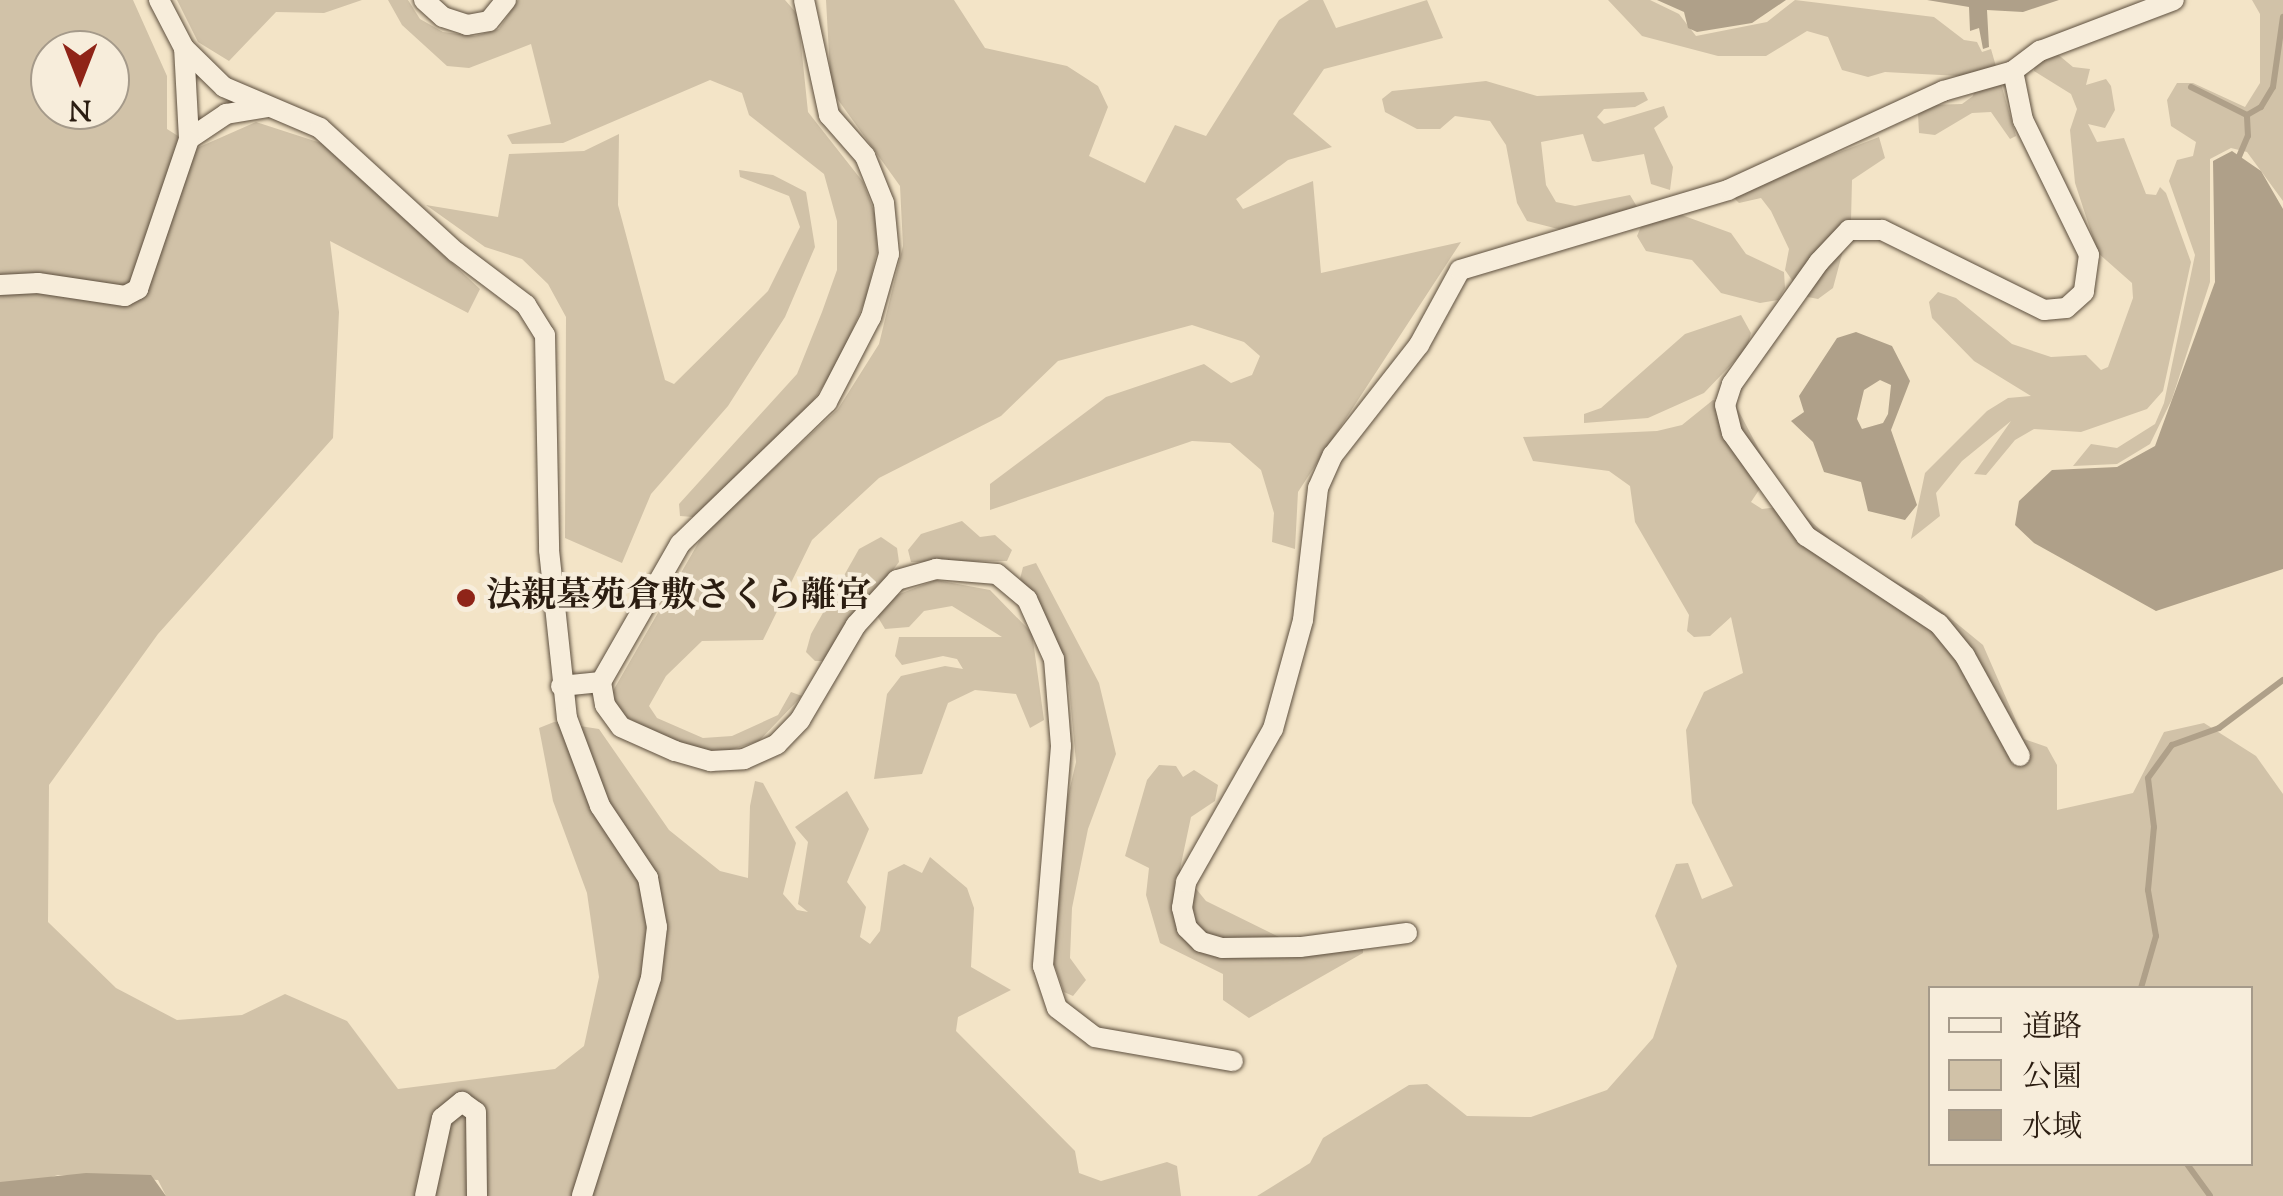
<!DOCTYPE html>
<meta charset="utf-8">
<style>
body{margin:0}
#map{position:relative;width:2283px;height:1196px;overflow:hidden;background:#f3e4c7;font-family:"Sorts Mill Goudy","Noto Serif JP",serif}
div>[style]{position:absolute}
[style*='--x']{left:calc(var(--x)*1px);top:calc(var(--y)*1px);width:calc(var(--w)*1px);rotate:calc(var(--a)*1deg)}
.green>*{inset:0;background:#d1c2a8}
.water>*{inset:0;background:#afa089}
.stream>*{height:6px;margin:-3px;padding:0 3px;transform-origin:3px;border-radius:3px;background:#afa089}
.roads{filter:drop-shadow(0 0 2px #5d4f3e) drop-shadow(0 0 2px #5d4f3e)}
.minor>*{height:20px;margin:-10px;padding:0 10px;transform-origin:10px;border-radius:10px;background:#f7eddb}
.dots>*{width:28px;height:28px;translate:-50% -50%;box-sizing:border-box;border:5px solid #f7eddb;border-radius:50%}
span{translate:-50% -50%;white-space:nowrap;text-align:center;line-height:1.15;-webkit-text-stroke:8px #f7eddb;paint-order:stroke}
.poi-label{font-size:35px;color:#2b1d11;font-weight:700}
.left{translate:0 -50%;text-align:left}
.legend{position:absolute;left:1928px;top:986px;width:325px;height:180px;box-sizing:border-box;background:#f7eddb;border:2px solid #a59a8a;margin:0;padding:12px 18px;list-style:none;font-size:30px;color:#2b1d11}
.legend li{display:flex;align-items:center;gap:20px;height:50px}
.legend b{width:50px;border:2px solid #a59a8a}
.north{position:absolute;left:30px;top:30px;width:100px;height:100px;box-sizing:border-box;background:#f7eddb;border:2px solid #a59a8a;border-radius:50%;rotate:180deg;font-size:28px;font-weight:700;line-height:40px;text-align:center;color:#2b1d11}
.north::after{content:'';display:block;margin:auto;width:35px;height:45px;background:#8f2418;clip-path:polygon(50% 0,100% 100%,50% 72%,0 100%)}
</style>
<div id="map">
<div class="green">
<i style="clip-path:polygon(evenodd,0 0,133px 0,167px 76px,167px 129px,197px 148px,256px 122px,324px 144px,480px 289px,468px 313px,330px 241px,339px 312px,333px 438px,158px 634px,49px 785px,48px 922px,116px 988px,177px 1020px,242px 1015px,285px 994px,347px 1021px,398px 1089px,555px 1069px,584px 1046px,599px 977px,587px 893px,553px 801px,539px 728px,554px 722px,599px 729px,669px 830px,720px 871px,748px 878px,750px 806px,755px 781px,763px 783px,796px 843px,783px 894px,797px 910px,808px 912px,798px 904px,808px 842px,795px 827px,847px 791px,869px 829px,847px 882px,866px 907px,860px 937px,870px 944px,880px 931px,888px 872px,904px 864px,922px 873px,930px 857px,967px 888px,974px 908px,971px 967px,1011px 990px,958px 1017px,956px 1031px,1075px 1151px,1079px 1173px,1101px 1181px,1167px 1162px,1177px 1166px,1181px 1196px,166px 1196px,158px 1180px,58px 1175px,28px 1184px,0 1182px,0 0,50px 50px,110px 50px,110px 110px,50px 110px,50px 50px)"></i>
<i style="clip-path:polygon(177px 0,362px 0,324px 13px,276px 12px,229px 61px,198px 42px)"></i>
<i style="clip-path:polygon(388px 0,408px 0,420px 19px,443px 32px,475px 36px,499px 29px,518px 0,785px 0,798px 15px,808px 112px,863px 182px,875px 214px,877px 251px,866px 298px,839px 362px,807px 410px,693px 517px,680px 516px,679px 504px,797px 374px,822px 312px,837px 270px,837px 221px,824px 174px,749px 115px,742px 93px,710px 80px,563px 143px,512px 144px,507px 135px,551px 124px,531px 44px,469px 68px,447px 66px,402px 25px)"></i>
<i style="clip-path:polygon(826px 0,954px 0,985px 48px,1067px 66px,1098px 86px,1108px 107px,1089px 156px,1145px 183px,1175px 125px,1206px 136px,1279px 20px,1309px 0,1323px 0,1336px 28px,1427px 0,1443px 38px,1324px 69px,1293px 114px,1332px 147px,1288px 160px,1236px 199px,1243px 209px,1313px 181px,1321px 273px,1461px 242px,1298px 492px,1295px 549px,1272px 542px,1274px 513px,1261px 470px,1230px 443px,1192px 441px,990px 510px,990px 484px,1106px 397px,1204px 364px,1231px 383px,1252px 375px,1260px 356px,1244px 342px,1192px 325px,1058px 361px,1001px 416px,879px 478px,812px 540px,763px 640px,702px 641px,666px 676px,649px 706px,657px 718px,703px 738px,732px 736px,778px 715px,791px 692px,802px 696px,759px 741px,721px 753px,674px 742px,624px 716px,610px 696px,704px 533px,838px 409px,879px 344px,903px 246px,900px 186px,831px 90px)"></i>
<i style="clip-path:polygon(1608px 0,1650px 0,1679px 14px,1696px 36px,1767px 22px,1795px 0,1934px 17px,1964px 40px,1977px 42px,1982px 52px,1991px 49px,2016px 136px,2010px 139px,1991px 112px,1972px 113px,1935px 135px,1919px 133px,1918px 114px,1929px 105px,1962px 104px,1973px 96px,1978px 77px,1885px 72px,1868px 77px,1842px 70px,1828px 37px,1807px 31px,1766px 56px,1718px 56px,1642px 36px)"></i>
<i style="clip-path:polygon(2252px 0,2283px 0,2283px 201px,2247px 152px,2231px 148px,2210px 159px,2210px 282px,2172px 399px,2150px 444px,2117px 464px,2073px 466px,2091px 444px,2117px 448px,2155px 424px,2164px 403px,2195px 255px,2169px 181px,2177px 160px,2193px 156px,2196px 142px,2171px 126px,2167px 100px,2177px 83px,2193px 83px,2245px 107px,2260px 83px,2260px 14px)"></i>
<i style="clip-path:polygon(2055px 52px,2073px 67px,2090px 69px,2086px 85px,2106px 79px,2111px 86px,2115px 110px,2105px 128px,2088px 124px,2097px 142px,2124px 138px,2146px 194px,2156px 195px,2160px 187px,2166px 193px,2191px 262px,2163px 391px,2147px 409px,2081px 432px,2034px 429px,2015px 440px,1986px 475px,1974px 474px,2011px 421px,1962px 461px,1936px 493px,1940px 516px,1911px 539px,1925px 473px,1987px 411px,2008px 398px,2031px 396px,1974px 361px,1932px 318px,1929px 302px,1938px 292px,1956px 298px,2012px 344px,2051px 357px,2086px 355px,2101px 370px,2108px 367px,2133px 298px,2132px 283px,2098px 253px,2075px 183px,2070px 130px,2077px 109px,2071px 94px,2034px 71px,2035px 62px)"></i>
<i style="clip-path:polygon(1486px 81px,1537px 96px,1644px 92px,1648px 100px,1635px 107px,1604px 109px,1597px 117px,1604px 124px,1664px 106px,1668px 117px,1654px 128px,1673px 167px,1670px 190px,1651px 184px,1644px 154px,1598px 162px,1592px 161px,1583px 134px,1541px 142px,1546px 185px,1556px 202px,1575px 206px,1630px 195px,1639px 210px,1562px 230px,1527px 221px,1517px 203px,1506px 145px,1490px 121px,1455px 116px,1440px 129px,1417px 129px,1385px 112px,1382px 99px,1392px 91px)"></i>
<i style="clip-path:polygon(619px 134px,618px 205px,665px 380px,674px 384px,768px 291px,800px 227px,789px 196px,740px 177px,739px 170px,773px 175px,806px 192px,815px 247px,785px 317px,728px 406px,651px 494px,622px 563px,565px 538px,566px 317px,548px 284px,522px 259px,485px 247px,426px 205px,498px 217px,509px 154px,584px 151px)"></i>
<i style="clip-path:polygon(1879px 137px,1885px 158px,1852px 180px,1851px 221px,1833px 288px,1818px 299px,1803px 296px,1785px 270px,1789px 249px,1771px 211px,1761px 198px,1739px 203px,1730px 194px)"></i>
<i style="clip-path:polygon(1679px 214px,1731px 233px,1746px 254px,1784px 272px,1785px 288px,1778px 300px,1760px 303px,1721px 293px,1692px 260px,1646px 251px,1637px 236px,1642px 224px)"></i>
<i style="clip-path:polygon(1741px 315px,1751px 333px,1747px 348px,1704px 393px,1648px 418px,1584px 423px,1584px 414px,1601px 408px,1685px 334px)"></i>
<i style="clip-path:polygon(evenodd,1713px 400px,1737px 408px,1771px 472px,1751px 502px,1762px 509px,1793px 505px,1855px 561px,1922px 595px,1983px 645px,2024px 739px,2047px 747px,2057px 765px,2057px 810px,2133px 793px,2164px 732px,2204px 723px,2256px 756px,2283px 794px,2283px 1196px,1257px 1196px,1310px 1163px,1323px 1138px,1409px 1085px,1427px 1084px,1467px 1116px,1531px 1117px,1607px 1090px,1653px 1038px,1677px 966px,1655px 916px,1676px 864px,1688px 863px,1702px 899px,1733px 886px,1692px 803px,1686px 730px,1704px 692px,1743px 673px,1731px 617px,1710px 636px,1694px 637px,1687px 631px,1689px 615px,1635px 522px,1630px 486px,1609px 471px,1533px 461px,1523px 437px,1657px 431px,1682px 425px,1713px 400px,1930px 988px,2250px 988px,2250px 1164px,1930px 1164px,1930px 988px)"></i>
<i style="clip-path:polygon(962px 521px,980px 537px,995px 535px,1012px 550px,1007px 561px,911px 562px,908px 550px,921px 534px)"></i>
<i style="clip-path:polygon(881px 537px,897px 548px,899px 562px,824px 661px,815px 661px,806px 652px,811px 634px,859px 549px)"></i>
<i style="clip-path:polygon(1036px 563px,1099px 683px,1116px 754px,1088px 829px,1072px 908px,1070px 958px,1086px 980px,1073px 996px,1064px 992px,1054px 964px,1060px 830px,1076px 762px,1069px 687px,1055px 636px,1020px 579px,1023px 567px)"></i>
<i style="clip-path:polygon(936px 580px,990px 590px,1032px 633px,1044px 720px,1030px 728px,1016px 694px,975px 690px,948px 703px,922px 774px,874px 779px,887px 694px,901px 676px,945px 666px,963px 669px,957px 659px,943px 656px,902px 665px,895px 656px,899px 637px,1002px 637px,952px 606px,924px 611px,909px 627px,885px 629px,876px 614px,886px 599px)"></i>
<i style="clip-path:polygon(1159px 765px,1176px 766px,1183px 777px,1194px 770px,1218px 785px,1215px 801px,1191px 817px,1180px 869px,1206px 901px,1283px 939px,1363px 947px,1363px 953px,1249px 1018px,1223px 1000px,1223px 974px,1160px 943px,1146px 895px,1149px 868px,1125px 856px,1147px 780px)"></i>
</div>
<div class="water">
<i style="clip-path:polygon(1657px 0,1786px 0,1752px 23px,1697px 32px,1688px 28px,1684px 12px)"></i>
<i style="clip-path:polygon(1927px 0,2059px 0,2023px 12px,1987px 10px,1989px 47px,1983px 49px,1979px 28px,1970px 31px,1969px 7px)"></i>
<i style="clip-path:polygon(2232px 151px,2261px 171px,2283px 209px,2283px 569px,2156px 611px,2034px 543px,2015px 525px,2019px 501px,2052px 470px,2117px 467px,2155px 446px,2215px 282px,2213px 161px)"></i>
<i style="clip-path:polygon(evenodd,1856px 332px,1892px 346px,1910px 381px,1891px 430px,1917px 505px,1905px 520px,1868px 511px,1861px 482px,1824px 472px,1813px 442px,1791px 421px,1804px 412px,1799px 396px,1837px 338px,1856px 332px,1880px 380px,1891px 385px,1888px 414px,1883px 423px,1862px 429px,1857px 419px,1864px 390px,1880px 380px)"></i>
<i style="clip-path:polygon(86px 1173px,151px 1175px,166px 1196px,0 1196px,0 1182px)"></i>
</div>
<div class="stream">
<i style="--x:2191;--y:87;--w:63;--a:26.6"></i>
<i style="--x:2238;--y:159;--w:25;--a:-67"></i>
<i style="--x:2248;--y:136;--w:21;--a:-93"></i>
<i style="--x:2247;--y:115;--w:16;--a:-30"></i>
<i style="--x:2261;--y:107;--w:23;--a:-59"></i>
<i style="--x:2273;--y:87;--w:71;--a:-81.9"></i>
<i style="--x:2141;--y:988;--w:54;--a:-73.9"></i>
<i style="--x:2156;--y:936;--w:47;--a:-99.9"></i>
<i style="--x:2148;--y:890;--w:63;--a:-84.6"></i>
<i style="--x:2154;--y:827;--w:49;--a:-97"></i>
<i style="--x:2148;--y:778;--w:41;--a:-54"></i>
<i style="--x:2172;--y:745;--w:50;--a:-19.9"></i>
<i style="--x:2219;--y:728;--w:80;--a:-36.9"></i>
<i style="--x:2187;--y:1164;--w:39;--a:54"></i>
</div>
<div class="roads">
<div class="minor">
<i style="--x:159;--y:0;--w:54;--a:62.5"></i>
<i style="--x:184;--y:48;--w:56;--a:44.3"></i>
<i style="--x:224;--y:87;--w:104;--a:23.1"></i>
<i style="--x:320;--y:128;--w:184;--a:42.4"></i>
<i style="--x:456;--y:252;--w:88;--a:37.1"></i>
<i style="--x:526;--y:305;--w:36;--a:58"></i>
<i style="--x:545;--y:335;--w:215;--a:88.9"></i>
<i style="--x:549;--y:550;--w:169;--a:83.9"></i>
<i style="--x:567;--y:718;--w:94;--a:69.4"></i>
<i style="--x:600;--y:806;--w:87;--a:56.3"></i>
<i style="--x:648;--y:878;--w:50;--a:79.6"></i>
<i style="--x:657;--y:927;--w:51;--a:96.7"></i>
<i style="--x:651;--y:978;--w:229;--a:107.6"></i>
<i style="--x:424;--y:0;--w:25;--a:42"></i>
<i style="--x:443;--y:17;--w:25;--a:18"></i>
<i style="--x:467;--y:25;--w:22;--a:-10"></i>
<i style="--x:489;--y:21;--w:27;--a:-51"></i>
<i style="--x:804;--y:0;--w:118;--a:77.7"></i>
<i style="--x:829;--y:115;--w:55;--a:48.7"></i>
<i style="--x:865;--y:156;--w:51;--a:68"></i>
<i style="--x:884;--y:203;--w:51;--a:84.4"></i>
<i style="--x:889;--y:254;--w:66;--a:105.9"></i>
<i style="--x:871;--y:317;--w:96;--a:117.4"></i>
<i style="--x:827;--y:402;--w:204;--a:136"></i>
<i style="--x:680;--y:544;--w:159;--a:119.8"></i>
<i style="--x:601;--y:682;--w:23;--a:80"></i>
<i style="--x:605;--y:705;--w:27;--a:54"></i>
<i style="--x:621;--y:727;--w:59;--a:24"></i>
<i style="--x:675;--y:751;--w:37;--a:16"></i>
<i style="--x:711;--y:761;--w:33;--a:-3"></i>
<i style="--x:744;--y:759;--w:36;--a:-24"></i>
<i style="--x:777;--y:744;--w:33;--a:-46"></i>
<i style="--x:800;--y:720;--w:110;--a:-59.5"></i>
<i style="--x:856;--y:625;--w:61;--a:-47.7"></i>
<i style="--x:897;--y:580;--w:41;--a:-15.8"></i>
<i style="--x:936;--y:569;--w:61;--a:4.7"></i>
<i style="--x:997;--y:574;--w:39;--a:40"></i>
<i style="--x:1027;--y:599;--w:66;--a:65.8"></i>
<i style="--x:1054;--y:659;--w:87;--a:85.4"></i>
<i style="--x:1061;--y:746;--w:221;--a:94.7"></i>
<i style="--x:1043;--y:966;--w:44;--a:71.6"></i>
<i style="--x:1057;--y:1008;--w:48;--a:37.3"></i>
<i style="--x:1095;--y:1037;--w:140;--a:9.9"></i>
<i style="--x:2013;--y:71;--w:50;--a:78.5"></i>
<i style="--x:2023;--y:120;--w:150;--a:63.9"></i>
<i style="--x:2089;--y:255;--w:37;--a:98"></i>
<i style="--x:2084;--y:292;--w:24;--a:138"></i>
<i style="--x:2066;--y:308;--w:22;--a:175"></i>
<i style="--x:2044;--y:310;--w:181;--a:-153.7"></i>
<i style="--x:1882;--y:230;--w:33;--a:180"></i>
<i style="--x:1849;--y:230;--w:44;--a:133.2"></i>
<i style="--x:1819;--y:262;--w:150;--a:125.5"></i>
<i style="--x:1732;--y:384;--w:22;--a:108"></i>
<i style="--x:1725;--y:405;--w:29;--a:76"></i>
<i style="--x:1732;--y:433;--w:127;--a:54.3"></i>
<i style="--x:1806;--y:536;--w:159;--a:33.5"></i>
<i style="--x:1939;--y:624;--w:41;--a:50.9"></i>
<i style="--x:1965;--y:656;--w:114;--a:61.2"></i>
<i style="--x:189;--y:139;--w:45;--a:-34"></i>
<i style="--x:226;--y:114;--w:43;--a:-9.5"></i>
<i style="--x:0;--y:285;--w:38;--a:-3"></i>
<i style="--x:38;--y:283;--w:88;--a:8.5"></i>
<i style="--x:125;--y:296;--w:15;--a:-28"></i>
<i style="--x:138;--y:289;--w:158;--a:-71.2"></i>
<i style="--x:189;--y:139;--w:91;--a:-93.1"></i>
<i style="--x:561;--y:686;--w:40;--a:-5.7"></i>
<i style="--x:1407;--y:933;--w:108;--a:172.5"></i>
<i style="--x:1300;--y:947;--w:78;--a:179.3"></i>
<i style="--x:1222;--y:948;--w:22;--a:-164"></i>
<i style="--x:1201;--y:942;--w:20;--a:-135"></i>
<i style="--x:1187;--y:928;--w:21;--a:-104"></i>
<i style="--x:1182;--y:908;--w:26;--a:-81"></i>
<i style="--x:1186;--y:882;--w:176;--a:-60.4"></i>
<i style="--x:1273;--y:729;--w:113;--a:-74.6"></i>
<i style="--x:1303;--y:620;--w:133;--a:-83.5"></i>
<i style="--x:1318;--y:488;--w:36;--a:-66"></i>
<i style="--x:1333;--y:455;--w:140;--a:-52"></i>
<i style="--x:1419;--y:345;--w:85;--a:-61.3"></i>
<i style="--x:1460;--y:270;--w:280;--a:-16.6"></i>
<i style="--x:1728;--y:190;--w:237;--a:-24.7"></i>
<i style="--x:1943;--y:91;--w:73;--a:-15.9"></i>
<i style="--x:2013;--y:71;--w:34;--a:-37"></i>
<i style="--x:2040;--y:51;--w:143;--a:-20.8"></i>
<i style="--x:425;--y:1196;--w:80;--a:-77.7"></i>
<i style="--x:442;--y:1118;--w:26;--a:-39"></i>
<i style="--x:462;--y:1102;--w:17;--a:36"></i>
<i style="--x:476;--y:1112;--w:84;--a:89.3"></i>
</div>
</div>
<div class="dots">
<i style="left:466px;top:598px;background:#8f2418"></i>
</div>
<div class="poi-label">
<span class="left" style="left:486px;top:598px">法親墓苑倉敷さくら離宮</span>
</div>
<ul class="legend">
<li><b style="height:12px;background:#f7eddb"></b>道路</li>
<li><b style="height:28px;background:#d1c2a8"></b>公園</li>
<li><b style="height:28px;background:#afa089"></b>水域</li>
</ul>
<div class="north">N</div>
</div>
